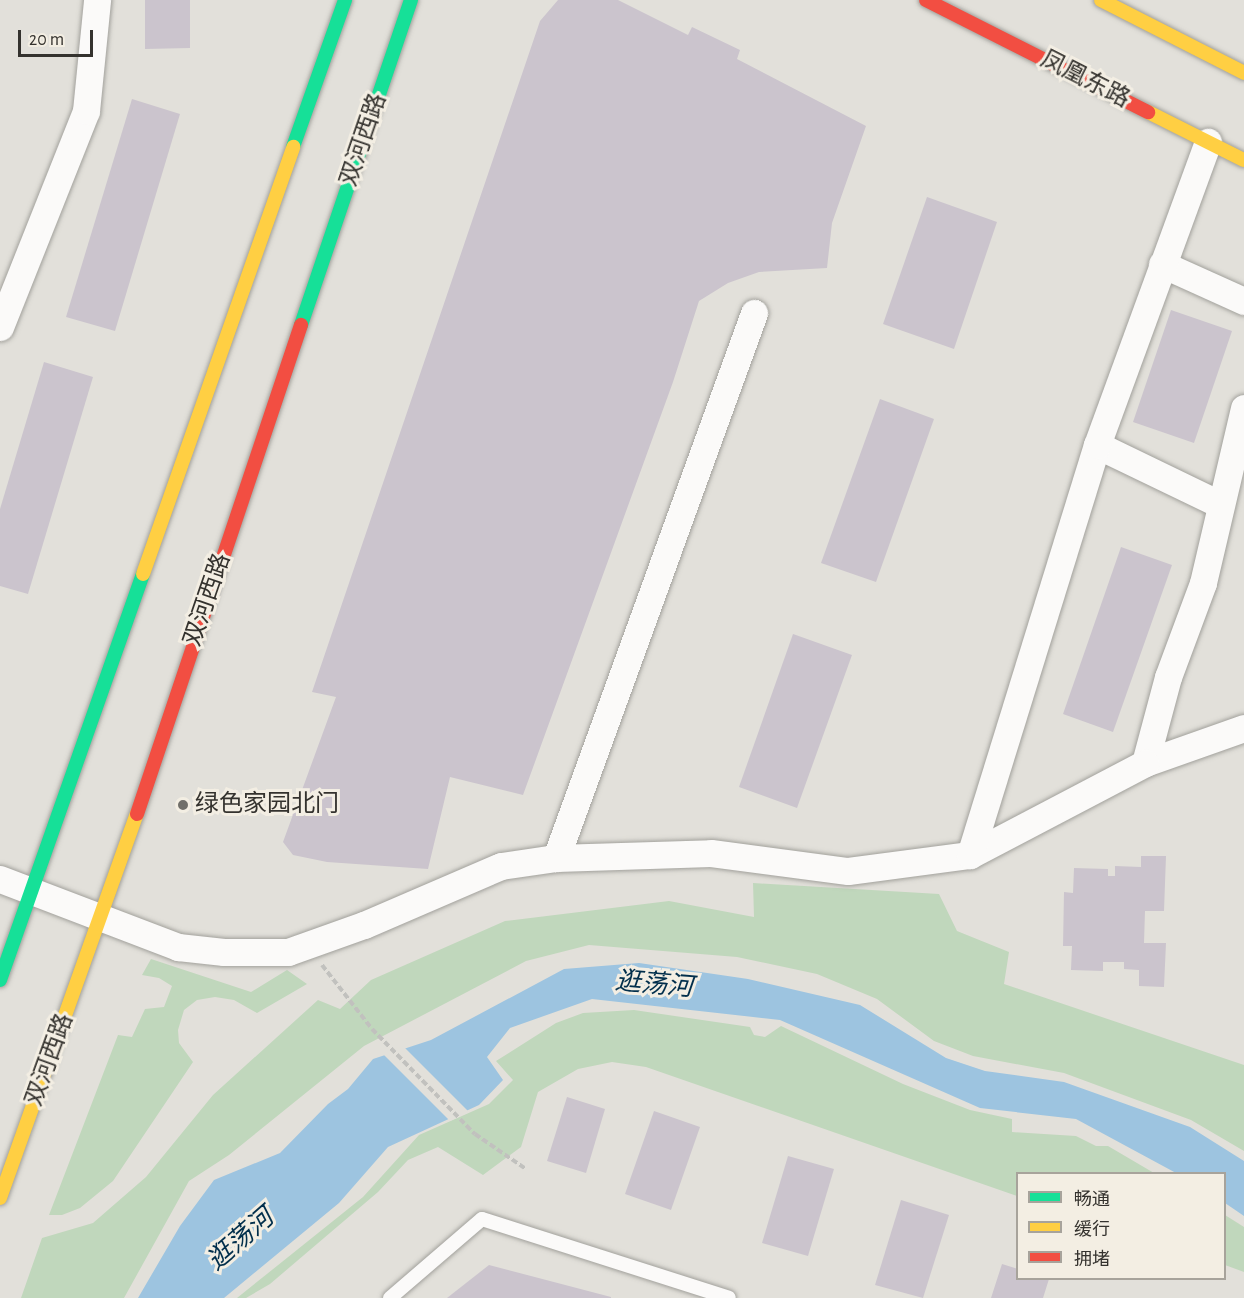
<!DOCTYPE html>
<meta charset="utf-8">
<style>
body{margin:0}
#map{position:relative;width:1244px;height:1298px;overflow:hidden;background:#e2e0da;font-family:"Alegreya Sans","Noto Sans SC",sans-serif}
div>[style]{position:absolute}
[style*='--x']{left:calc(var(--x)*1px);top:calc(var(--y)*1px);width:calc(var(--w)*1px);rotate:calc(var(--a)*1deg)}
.green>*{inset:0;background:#c0d7bc}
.water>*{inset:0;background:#9dc4e0}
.pier>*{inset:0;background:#e2e0da}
.building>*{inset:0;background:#cbc4cd}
.path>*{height:4px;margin-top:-2px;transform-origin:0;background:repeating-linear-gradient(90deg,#c1c1be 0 6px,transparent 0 9px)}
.roads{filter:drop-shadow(0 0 2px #a2a19c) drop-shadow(0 0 2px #a2a19c)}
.lane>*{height:14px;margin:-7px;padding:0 7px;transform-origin:7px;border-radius:7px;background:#fbfaf9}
.street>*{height:27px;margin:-13.5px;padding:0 13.5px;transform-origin:13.5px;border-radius:13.5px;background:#fbfaf9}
.fast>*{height:14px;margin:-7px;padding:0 7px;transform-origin:7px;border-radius:7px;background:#16e098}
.slow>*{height:14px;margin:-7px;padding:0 7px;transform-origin:7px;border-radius:7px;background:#ffcf43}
.jam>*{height:14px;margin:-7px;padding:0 7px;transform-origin:7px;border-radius:7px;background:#f24e42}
.dots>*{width:16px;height:16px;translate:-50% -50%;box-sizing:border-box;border:3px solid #f3eee3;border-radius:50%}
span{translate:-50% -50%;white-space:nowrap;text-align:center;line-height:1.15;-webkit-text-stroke:6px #f3eee3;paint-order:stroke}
.street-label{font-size:24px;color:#34322e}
.poi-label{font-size:24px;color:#34322e}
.left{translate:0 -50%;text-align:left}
.water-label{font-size:26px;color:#022f4c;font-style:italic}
.legend{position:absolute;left:1016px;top:1172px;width:210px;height:108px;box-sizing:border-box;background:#f3eee3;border:2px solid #a7a39b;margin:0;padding:8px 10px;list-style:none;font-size:18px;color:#34322e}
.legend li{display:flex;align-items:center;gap:12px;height:30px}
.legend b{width:30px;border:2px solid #a7a39b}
.scale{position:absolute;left:18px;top:30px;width:75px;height:27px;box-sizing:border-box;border:3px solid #34322e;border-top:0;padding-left:8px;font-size:18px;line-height:21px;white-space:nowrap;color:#34322e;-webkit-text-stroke:4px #f3eee3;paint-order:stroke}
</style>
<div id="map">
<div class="green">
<i style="clip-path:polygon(753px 883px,939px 894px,957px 931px,1009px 952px,1004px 984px,1244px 1065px,1244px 1151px,1191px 1120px,1064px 1073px,973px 1056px,934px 1041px,877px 999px,817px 974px,737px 957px,589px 945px,526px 961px,364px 1046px,229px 1155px,189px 1181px,124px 1298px,21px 1298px,42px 1238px,93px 1223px,146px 1177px,213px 1095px,318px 1000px,340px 1009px,371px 980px,505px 921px,669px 901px,754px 917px)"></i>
<i style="clip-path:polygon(151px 959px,251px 992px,287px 970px,307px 984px,257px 1013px,234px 1000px,215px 997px,197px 1000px,184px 1010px,178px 1030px,179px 1043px,193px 1062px,113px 1181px,80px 1208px,62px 1215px,49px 1215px,118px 1035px,132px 1037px,145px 1009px,164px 1007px,172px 986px,159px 978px,142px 975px)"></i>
<i style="clip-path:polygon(634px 1010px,750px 1027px,754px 1035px,765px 1037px,781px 1026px,903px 1084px,970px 1110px,1012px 1119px,1012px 1132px,1076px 1136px,1096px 1146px,1108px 1146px,1154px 1173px,1018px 1174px,1017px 1196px,646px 1067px,612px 1062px,578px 1069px,538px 1092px,521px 1147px,483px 1175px,438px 1147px,408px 1160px,378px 1192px,270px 1284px,246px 1298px,237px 1298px,363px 1197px,419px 1135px,489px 1104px,513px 1080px,496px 1061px,556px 1023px,583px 1013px)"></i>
<i style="clip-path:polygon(1225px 1215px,1244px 1227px,1244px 1272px,1225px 1265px)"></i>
</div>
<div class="water">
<i style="clip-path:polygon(639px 963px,748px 979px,860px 1005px,946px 1058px,985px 1071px,1064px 1082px,1190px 1127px,1244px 1161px,1244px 1216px,1225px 1203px,1224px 1174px,1176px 1173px,1076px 1119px,980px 1108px,780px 1020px,592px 999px,510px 1028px,487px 1057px,503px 1080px,479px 1105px,388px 1147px,339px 1203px,224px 1298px,138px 1298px,180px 1226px,214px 1180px,280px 1153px,328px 1104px,348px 1089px,373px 1059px,431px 1040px,564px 969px)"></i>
</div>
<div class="pier">
<i style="clip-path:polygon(403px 1046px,469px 1112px,450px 1121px,382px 1053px)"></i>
</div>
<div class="building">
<i style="clip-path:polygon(145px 0,190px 0,190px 48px,145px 49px)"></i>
<i style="clip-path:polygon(558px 0,618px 0,688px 35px,692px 27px,740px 50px,737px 59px,866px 126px,832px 223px,827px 268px,759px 272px,728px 283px,699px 301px,673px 382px,523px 795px,450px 777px,428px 869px,327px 862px,293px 855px,283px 842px,336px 697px,312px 692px,540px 21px)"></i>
<i style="clip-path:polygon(132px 99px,180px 114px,115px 331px,66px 317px)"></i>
<i style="clip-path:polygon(927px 197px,997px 222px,954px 349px,883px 324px)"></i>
<i style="clip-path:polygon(1171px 310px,1232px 331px,1194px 443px,1133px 422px)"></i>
<i style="clip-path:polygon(44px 362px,93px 377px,28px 594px,0 586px,0 509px)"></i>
<i style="clip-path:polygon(880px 399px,934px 419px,876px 582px,821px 563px)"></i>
<i style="clip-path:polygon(1121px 547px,1172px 565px,1113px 732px,1063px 714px)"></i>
<i style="clip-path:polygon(793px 634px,852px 655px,797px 808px,739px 787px)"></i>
<i style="clip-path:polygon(1141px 856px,1166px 856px,1164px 911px,1145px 911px,1144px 943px,1166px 943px,1164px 987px,1139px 986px,1139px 970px,1124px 969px,1124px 962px,1103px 962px,1103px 971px,1071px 970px,1072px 946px,1063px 946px,1064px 892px,1073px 893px,1074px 868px,1108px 869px,1108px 876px,1115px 876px,1115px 866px,1141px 867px)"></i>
<i style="clip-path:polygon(567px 1097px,605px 1109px,586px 1173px,547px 1161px)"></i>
<i style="clip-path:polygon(654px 1111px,700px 1127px,671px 1210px,625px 1194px)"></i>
<i style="clip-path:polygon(788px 1156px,834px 1169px,808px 1256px,762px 1243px)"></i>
<i style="clip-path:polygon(901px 1200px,949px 1215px,923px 1298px,875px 1285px)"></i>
<i style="clip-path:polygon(1002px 1264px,1018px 1269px,1018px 1278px,1049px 1279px,1043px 1298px,991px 1298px)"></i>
<i style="clip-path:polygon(489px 1265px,611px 1297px,611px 1298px,447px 1298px)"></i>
</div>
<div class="path">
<i style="--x:322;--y:965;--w:81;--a:52"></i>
<i style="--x:372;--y:1029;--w:147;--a:45.6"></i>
<i style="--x:475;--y:1134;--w:62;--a:34.5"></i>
</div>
<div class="roads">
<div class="lane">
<i style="--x:390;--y:1298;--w:121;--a:-40.7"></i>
<i style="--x:482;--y:1219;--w:259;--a:17.7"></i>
</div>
<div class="street">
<i style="--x:1162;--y:264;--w:90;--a:24.3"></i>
<i style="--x:0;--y:327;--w:232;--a:-68.3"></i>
<i style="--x:86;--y:111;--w:112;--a:-84.3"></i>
<i style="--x:1244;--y:408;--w:180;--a:103.2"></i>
<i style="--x:1203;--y:583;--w:100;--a:110.4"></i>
<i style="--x:1168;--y:677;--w:89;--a:105"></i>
<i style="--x:1145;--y:763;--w:105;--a:-19.5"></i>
<i style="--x:1097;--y:445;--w:136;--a:25.8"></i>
<i style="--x:970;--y:855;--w:198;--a:-27.7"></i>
<i style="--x:556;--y:858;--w:580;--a:-70.03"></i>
<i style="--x:0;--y:879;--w:191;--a:20.9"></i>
<i style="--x:178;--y:947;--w:46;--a:6.2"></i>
<i style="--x:224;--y:952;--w:64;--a:0"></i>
<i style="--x:288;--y:952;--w:81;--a:-19.6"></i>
<i style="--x:364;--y:925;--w:149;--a:-23.3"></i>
<i style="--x:501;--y:866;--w:56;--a:-8.3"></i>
<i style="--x:556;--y:858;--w:155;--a:-1.8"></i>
<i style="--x:711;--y:853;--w:138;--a:7.5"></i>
<i style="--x:848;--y:871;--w:123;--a:-7.5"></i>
<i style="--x:970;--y:855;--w:429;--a:-72.8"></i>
<i style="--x:1097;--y:445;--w:323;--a:-69.9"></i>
</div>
<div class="fast">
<i style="--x:293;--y:147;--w:156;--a:-70.5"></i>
<i style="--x:301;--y:325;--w:343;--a:-71.3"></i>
<i style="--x:0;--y:980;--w:430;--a:-70.6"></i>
</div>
<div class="slow">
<i style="--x:1101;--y:0;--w:161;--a:27"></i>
<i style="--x:1148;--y:112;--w:107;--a:26.6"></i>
<i style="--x:143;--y:574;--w:453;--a:-70.6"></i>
<i style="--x:0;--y:1198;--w:408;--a:-70.4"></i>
</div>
<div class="jam">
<i style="--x:926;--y:0;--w:249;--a:26.8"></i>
<i style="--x:137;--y:814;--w:516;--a:-71.46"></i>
</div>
</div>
<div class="dots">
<i style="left:183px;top:805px;background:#716f6a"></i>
</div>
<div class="street-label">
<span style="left:1085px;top:80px;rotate:27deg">凤凰东路</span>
<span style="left:364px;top:140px;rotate:-71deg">双河西路</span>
<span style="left:208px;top:600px;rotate:-71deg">双河西路</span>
<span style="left:50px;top:1060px;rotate:-70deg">双河西路</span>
</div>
<div class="poi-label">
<span class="left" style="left:195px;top:805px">绿色家园北门</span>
</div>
<div class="water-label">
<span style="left:654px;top:985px;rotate:5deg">逛荡河</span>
<span style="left:241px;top:1240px;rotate:-41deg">逛荡河</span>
</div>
<ul class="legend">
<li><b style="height:8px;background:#16e098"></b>畅通</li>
<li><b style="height:8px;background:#ffcf43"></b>缓行</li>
<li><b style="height:8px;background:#f24e42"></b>拥堵</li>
</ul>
<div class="scale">20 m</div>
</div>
